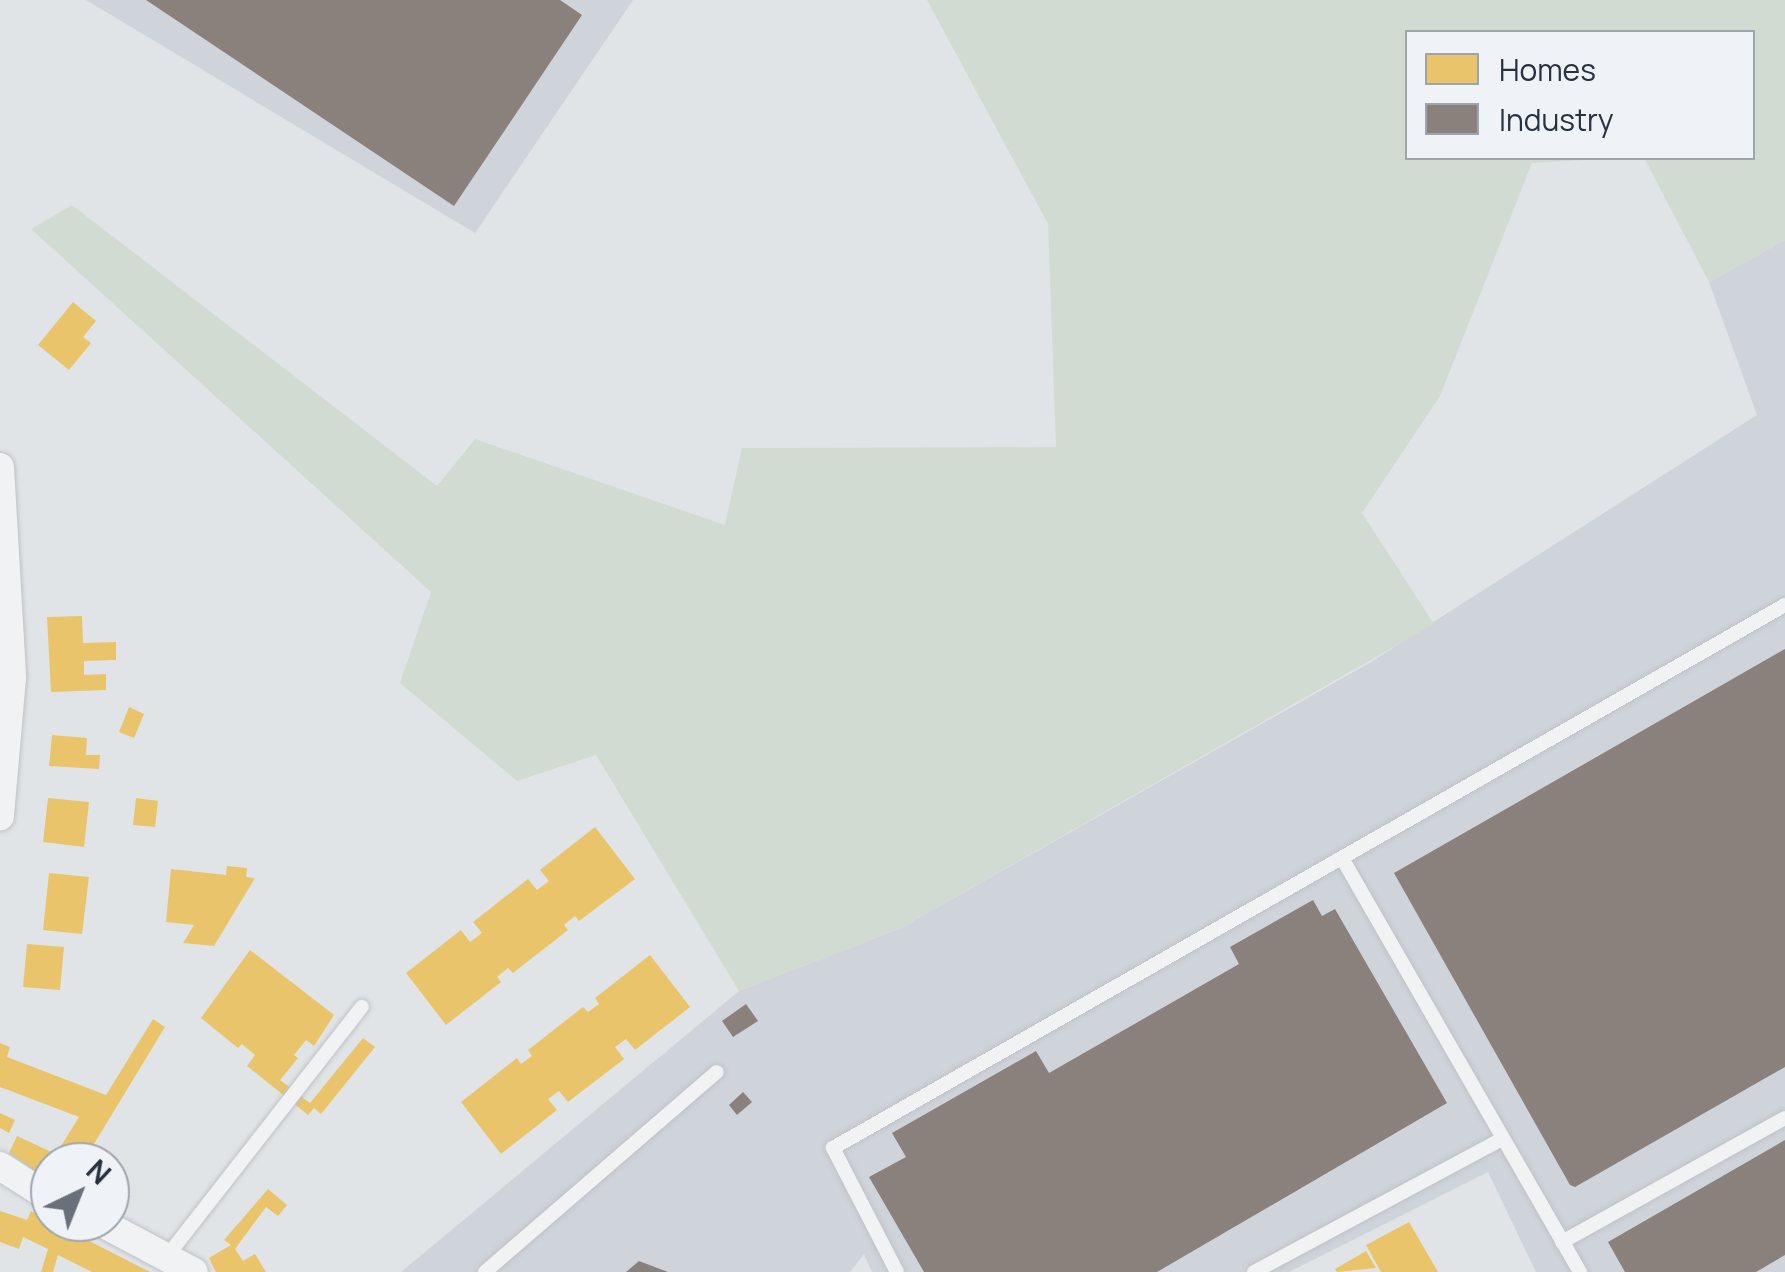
<!DOCTYPE html>
<style>
body{margin:0}
#map{position:relative;width:1785px;height:1272px;overflow:hidden;background:#e1e4e7;font-family:Manrope,sans-serif}
div>[style]{position:absolute}
[style*='--x']{left:calc(var(--x)*1px);top:calc(var(--y)*1px);width:calc(var(--w)*1px);rotate:calc(var(--a)*1deg)}
.built>*{inset:0;background:#cfd3da}
.green>*{inset:0;background:#d2dbd2}
.homes>*{inset:0;background:#e9c46a}
.industry>*{inset:0;background:#8a817c}
.roads{filter:drop-shadow(0 0 2px #bfc2c5) drop-shadow(0 0 2px #bfc2c5)}
.service>*{height:14px;margin:-7px;padding:0 7px;transform-origin:7px;border-radius:7px;background:#f1f2f3}
.minor>*{height:28px;margin:-14px;padding:0 14px;transform-origin:14px;border-radius:14px;background:#f1f2f3}
span{translate:-50% -50%;white-space:nowrap;text-align:center;line-height:1.15;-webkit-text-stroke:10px #eff2f6;paint-order:stroke}
.legend{position:absolute;left:1405px;top:30px;width:350px;height:130px;box-sizing:border-box;background:#eff2f6;border:2px solid #9fa5ad;margin:0;padding:12px 18px;list-style:none;font-size:30px;color:#283140}
.legend li{display:flex;align-items:center;gap:20px;height:50px}
.legend b{width:50px;border:2px solid #9fa5ad}
.north{position:absolute;left:30px;top:1142px;width:100px;height:100px;box-sizing:border-box;background:#eff2f6;border:2px solid #9fa5ad;border-radius:50%;rotate:43deg;font-size:28px;font-weight:700;line-height:40px;text-align:center;color:#283140}
.north::after{content:'';display:block;margin:auto;width:35px;height:45px;background:#69707a;clip-path:polygon(50% 0,100% 100%,50% 72%,0 100%)}
</style>
<div id="map">
<div class="built">
<i style="clip-path:polygon(86px 0,633px 0,475px 233px)"></i>
<i style="clip-path:polygon(1785px 240px,1785px 1272px,1536px 1272px,1488px 1172px,1289px 1272px,872px 1272px,864px 1254px,850px 1272px,401px 1272px,739px 991px,901px 928px,1371px 662px,1757px 415px,1709px 282px)"></i>
</div>
<div class="green">
<i style="clip-path:polygon(927px 0,1785px 0,1785px 240px,1709px 282px,1644px 158px,1752px 158px,1752px 32px,1408px 32px,1408px 158px,1622px 158px,1532px 163px,1440px 396px,1362px 513px,1434px 624px,901px 928px,739px 991px,596px 755px,517px 781px,400px 683px,431px 592px,31px 229px,72px 205px,437px 486px,475px 439px,725px 525px,742px 448px,1056px 447px,1048px 224px)"></i>
</div>
<div class="homes">
<i style="clip-path:polygon(73px 302px,96px 321px,83px 337px,91px 343px,69px 370px,38px 345px)"></i>
<i style="clip-path:polygon(82px 616px,83px 643px,116px 642px,116px 660px,84px 661px,84px 675px,106px 674px,106px 690px,51px 692px,47px 617px)"></i>
<i style="clip-path:polygon(129px 707px,144px 714px,134px 738px,119px 732px)"></i>
<i style="clip-path:polygon(52px 735px,87px 738px,86px 755px,100px 755px,99px 769px,49px 766px)"></i>
<i style="clip-path:polygon(48px 798px,89px 802px,84px 847px,43px 842px)"></i>
<i style="clip-path:polygon(136px 798px,158px 801px,155px 827px,133px 825px)"></i>
<i style="clip-path:polygon(595px 827px,635px 879px,579px 921px,575px 916px,564px 925px,568px 930px,513px 973px,508px 968px,497px 977px,501px 982px,446px 1025px,406px 973px,461px 930px,470px 942px,482px 933px,473px 922px,528px 879px,537px 890px,549px 881px,540px 870px)"></i>
<i style="clip-path:polygon(227px 866px,247px 868px,246px 877px,255px 878px,214px 946px,183px 943px,194px 925px,166px 922px,171px 869px,226px 875px)"></i>
<i style="clip-path:polygon(49px 873px,89px 877px,82px 934px,43px 930px)"></i>
<i style="clip-path:polygon(27px 944px,64px 947px,60px 990px,23px 987px)"></i>
<i style="clip-path:polygon(250px 950px,334px 1015px,314px 1046px,306px 1040px,294px 1055px,298px 1058px,280px 1080px,310px 1103px,363px 1038px,375px 1047px,321px 1114px,314px 1108px,308px 1115px,247px 1066px,255px 1055px,242px 1044px,238px 1048px,201px 1018px)"></i>
<i style="clip-path:polygon(650px 955px,690px 1007px,635px 1050px,626px 1039px,615px 1047px,624px 1059px,568px 1102px,559px 1091px,548px 1099px,557px 1110px,501px 1154px,461px 1102px,517px 1058px,521px 1064px,532px 1056px,528px 1050px,583px 1007px,588px 1012px,599px 1004px,595px 998px)"></i>
<i style="clip-path:polygon(153px 1019px,165px 1027px,83px 1162px,50px 1162px,50px 1182px,9px 1153px,17px 1136px,56px 1154px,79px 1117px,0 1087px,0 1043px,10px 1047px,7px 1057px,106px 1095px)"></i>
<i style="clip-path:polygon(0 1113px,15px 1120px,9px 1133px,0 1128px)"></i>
<i style="clip-path:polygon(268px 1189px,287px 1205px,278px 1216px,266px 1207px,235px 1249px,243px 1261px,255px 1254px,266px 1272px,216px 1272px,209px 1258px,231px 1245px,224px 1240px)"></i>
<i style="clip-path:polygon(0 1211px,27px 1220px,31px 1211px,150px 1272px,92px 1272px,58px 1255px,53px 1272px,41px 1272px,48px 1249px,23px 1237px,19px 1249px,0 1242px)"></i>
<i style="clip-path:polygon(1409px 1222px,1438px 1272px,1381px 1272px,1366px 1245px)"></i>
<i style="clip-path:polygon(1366px 1251px,1376px 1268px,1337px 1272px,1335px 1269px)"></i>
</div>
<div class="industry">
<i style="clip-path:polygon(146px 0,560px 0,582px 15px,454px 206px)"></i>
<i style="clip-path:polygon(1785px 649px,1785px 1067px,1575px 1187px,1570px 1185px,1394px 873px)"></i>
<i style="clip-path:polygon(1313px 900px,1322px 916px,1335px 909px,1447px 1103px,1157px 1272px,924px 1272px,869px 1177px,906px 1157px,892px 1133px,1036px 1051px,1049px 1073px,1239px 964px,1230px 947px)"></i>
<i style="clip-path:polygon(746px 1004px,758px 1021px,733px 1037px,722px 1021px)"></i>
<i style="clip-path:polygon(743px 1092px,752px 1102px,737px 1115px,729px 1105px)"></i>
<i style="clip-path:polygon(1785px 1140px,1785px 1255px,1756px 1272px,1625px 1272px,1608px 1242px)"></i>
<i style="clip-path:polygon(639px 1261px,668px 1272px,626px 1272px)"></i>
</div>
<div class="roads">
<div class="service">
<i style="--x:1342;--y:858;--w:478;--a:60.1"></i>
<i style="--x:1562;--y:1242;--w:255;--a:-29.1"></i>
<i style="--x:168;--y:1255;--w:315;--a:-52"></i>
<i style="--x:485;--y:1272;--w:306;--a:-40.8"></i>
<i style="--x:897;--y:1272;--w:140;--a:-117.3"></i>
<i style="--x:833;--y:1148;--w:1096;--a:-29.7"></i>
<i style="--x:1254;--y:1272;--w:281;--a:-28.2"></i>
</div>
<div class="minor">
<i style="--x:0;--y:467;--w:211;--a:86.7"></i>
<i style="--x:12;--y:678;--w:139;--a:95"></i>
<i style="--x:0;--y:1166;--w:59;--a:32.6"></i>
<i style="--x:100;--y:1222;--w:106;--a:28"></i>
</div>
</div>
<ul class="legend">
<li><b style="height:28px;background:#e9c46a"></b>Homes</li>
<li><b style="height:28px;background:#8a817c"></b>Industry</li>
</ul>
<div class="north">N</div>
</div>
